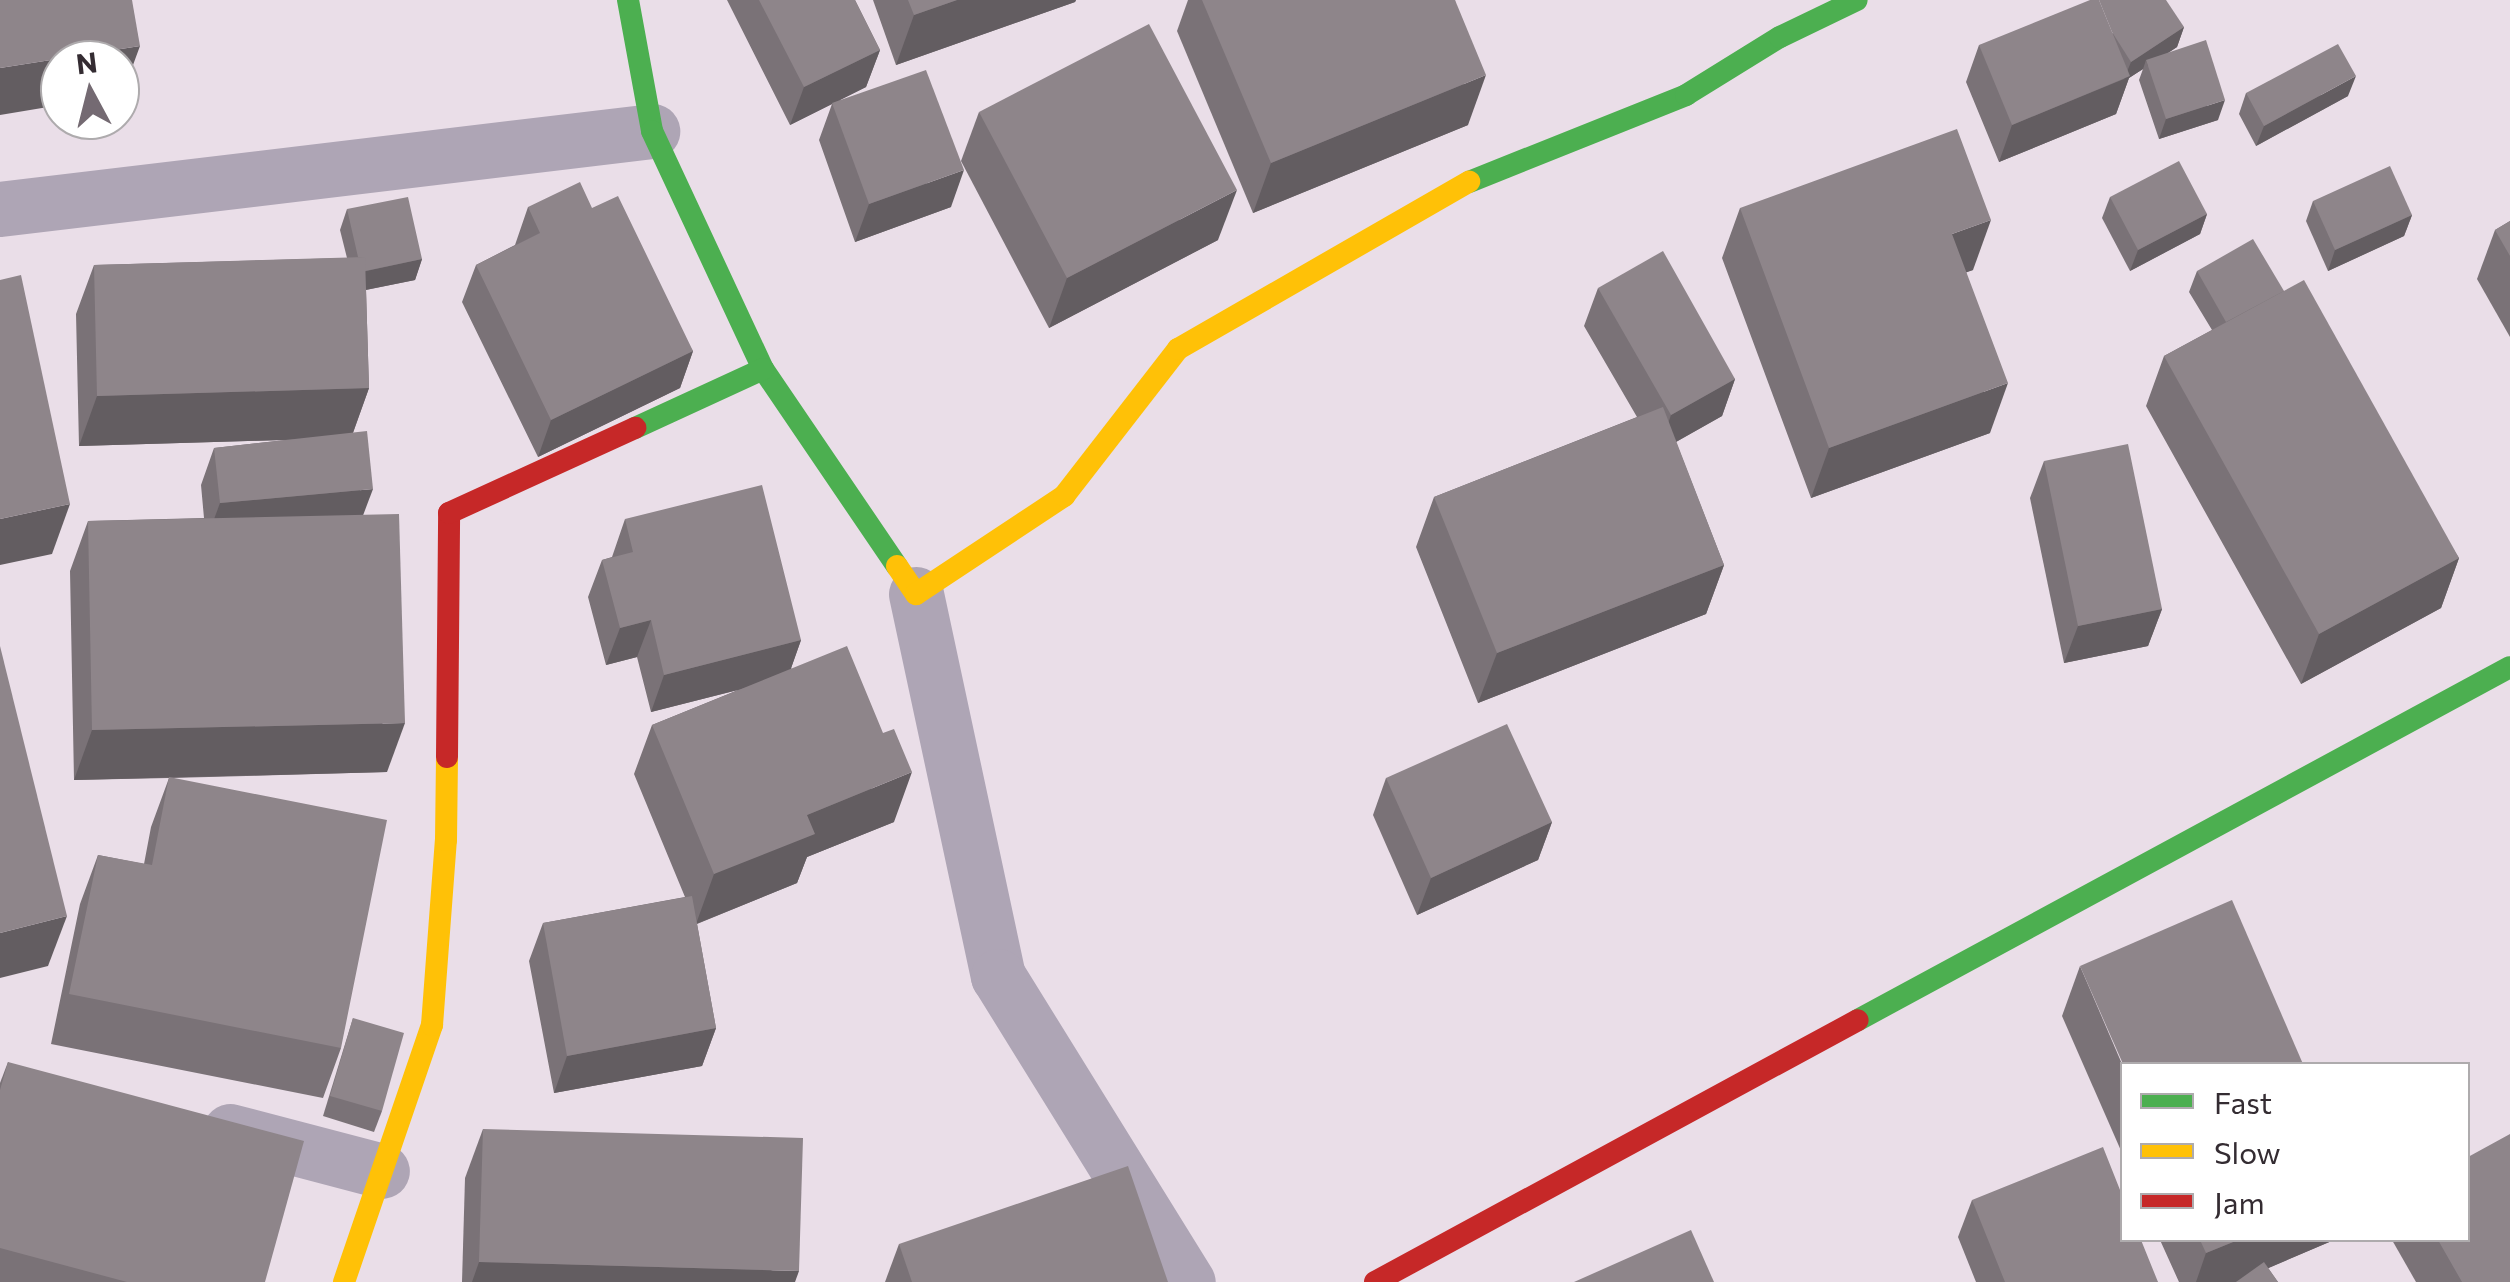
<!DOCTYPE html>
<style>
body{margin:0}
#map{position:relative;width:2510px;height:1282px;overflow:hidden;background:#eadee8;font-family:Commissioner,sans-serif}
div>[style]{position:absolute}
[style*='--x']{left:calc(var(--x)*1px);top:calc(var(--y)*1px);width:calc(var(--w)*1px);rotate:calc(var(--a)*1deg)}
.street>*{height:55px;margin:-27.5px;padding:0 27.5px;transform-origin:27.5px;border-radius:27.5px;background:#aea5b5}
.fast>*{height:22px;margin:-11px;padding:0 11px;transform-origin:11px;border-radius:11px;background:#4caf50}
.slow>*{height:22px;margin:-11px;padding:0 11px;transform-origin:11px;border-radius:11px;background:#ffc107}
.jam>*{height:22px;margin:-11px;padding:0 11px;transform-origin:11px;border-radius:11px;background:#c62828}
.wall>*{inset:0;background:#7a7277}
.shaded-wall>*{inset:0;background:#635d61}
.building>*{inset:0;background:#8e858a}
span{translate:-50% -50%;white-space:nowrap;text-align:center;line-height:1.15;-webkit-text-stroke:10px #fff;paint-order:stroke}
.legend{position:absolute;left:2120px;top:1062px;width:350px;height:180px;box-sizing:border-box;background:#fff;border:2px solid #aeabad;margin:0;padding:12px 18px;list-style:none;font-size:30px;color:#342c32}
.legend li{display:flex;align-items:center;gap:20px;height:50px}
.legend b{width:50px;border:2px solid #aeabad}
.north{position:absolute;left:40px;top:40px;width:100px;height:100px;box-sizing:border-box;background:#fff;border:2px solid #aeabad;border-radius:50%;rotate:353deg;font-size:28px;font-weight:700;line-height:40px;text-align:center;color:#342c32}
.north::after{content:'';display:block;margin:auto;width:35px;height:45px;background:#746a72;clip-path:polygon(50% 0,100% 100%,50% 72%,0 100%)}
</style>
<div id="map">
<div class="street">
<i style="--x:0;--y:209;--w:657;--a:-6.82"></i>
<i style="--x:916;--y:594;--w:391;--a:77.9"></i>
<i style="--x:998;--y:976;--w:360;--a:58.2"></i>
<i style="--x:230;--y:1131;--w:157;--a:14.7"></i>
</div>
<div class="fast">
<i style="--x:628;--y:0;--w:133;--a:79.6"></i>
<i style="--x:652;--y:131;--w:263;--a:65"></i>
<i style="--x:763;--y:369;--w:238;--a:55.8"></i>
<i style="--x:1469;--y:182;--w:234;--a:-21.8"></i>
<i style="--x:1686;--y:95;--w:110;--a:-31.7"></i>
<i style="--x:1780;--y:37;--w:85;--a:-25.7"></i>
<i style="--x:635;--y:428;--w:141;--a:-24.7"></i>
<i style="--x:1858;--y:1020;--w:741;--a:-28.43"></i>
</div>
<div class="slow">
<i style="--x:897;--y:566;--w:34;--a:56"></i>
<i style="--x:916;--y:594;--w:178;--a:-33.5"></i>
<i style="--x:1064;--y:496;--w:186;--a:-52.2"></i>
<i style="--x:1178;--y:349;--w:336;--a:-29.9"></i>
<i style="--x:344;--y:1282;--w:272;--a:-71.1"></i>
<i style="--x:432;--y:1025;--w:186;--a:-85.7"></i>
<i style="--x:446;--y:840;--w:83;--a:-89.3"></i>
</div>
<div class="jam">
<i style="--x:447;--y:757;--w:244;--a:-89.5"></i>
<i style="--x:449;--y:513;--w:205;--a:-24.6"></i>
<i style="--x:1375;--y:1282;--w:549;--a:-28.48"></i>
</div>
<div class="wall">
<i style="clip-path:polygon(727px 0,855px 0,880px 50px,866px 87px,840px 100px,951px 207px,855px 242px,819px 140px,832px 104px,790px 125px)"></i>
<i style="clip-path:polygon(873px 0,1076px 0,1075px 2px,896px 65px)"></i>
<i style="clip-path:polygon(1188px 0,1455px 0,1468px 125px,1253px 213px,1177px 31px)"></i>
<i style="clip-path:polygon(2184px 27px,2177px 47px,2168px 53px,2218px 120px,2159px 139px,2139px 80px,2143px 69px,2129px 78px,2116px 114px,1999px 162px,1966px 82px,1979px 45px)"></i>
<i style="clip-path:polygon(2246px 93px,2348px 96px,2256px 146px,2239px 114px)"></i>
<i style="clip-path:polygon(979px 112px,1218px 240px,1049px 328px,961px 161px)"></i>
<i style="clip-path:polygon(2110px 197px,2207px 214px,2200px 234px,2130px 271px,2102px 218px)"></i>
<i style="clip-path:polygon(2313px 201px,2412px 215px,2404px 236px,2328px 271px,2306px 221px)"></i>
<i style="clip-path:polygon(528px 207px,592px 208px,693px 351px,680px 388px,538px 457px,462px 302px,476px 265px,515px 245px)"></i>
<i style="clip-path:polygon(1740px 208px,1973px 270px,1966px 272px,1990px 433px,1811px 498px,1722px 258px)"></i>
<i style="clip-path:polygon(347px 209px,422px 259px,415px 280px,366px 290px,369px 388px,353px 433px,363px 515px,387px 772px,171px 778px,341px 1048px,323px 1098px,51px 1044px,80px 904px,98px 855px,144px 864px,151px 827px,169px 778px,74px 780px,70px 571px,88px 521px,204px 518px,201px 485px,214px 448px,286px 440px,79px 446px,76px 314px,94px 265px,347px 258px,340px 230px)"></i>
<i style="clip-path:polygon(2510px 221px,2510px 337px,2477px 279px,2495px 230px)"></i>
<i style="clip-path:polygon(2197px 271px,2284px 291px,2459px 558px,2441px 608px,2301px 684px,2146px 406px,2164px 356px,2212px 330px,2189px 292px)"></i>
<i style="clip-path:polygon(1598px 288px,1735px 379px,1722px 416px,1676px 442px,1724px 565px,1706px 614px,1478px 703px,1416px 547px,1434px 497px,1637px 417px,1584px 326px)"></i>
<i style="clip-path:polygon(2044px 461px,2162px 609px,2148px 646px,2064px 663px,2030px 498px)"></i>
<i style="clip-path:polygon(625px 519px,801px 640px,791px 668px,894px 822px,807px 857px,797px 883px,697px 924px,716px 1028px,702px 1066px,554px 1093px,529px 961px,543px 923px,685px 897px,634px 774px,652px 725px,738px 690px,651px 712px,637px 657px,606px 665px,588px 597px,602px 560px,612px 557px)"></i>
<i style="clip-path:polygon(1386px 778px,1552px 822px,1538px 860px,1417px 915px,1373px 815px)"></i>
<i style="clip-path:polygon(2080px 966px,2122px 1064px,2122px 1153px,2062px 1016px)"></i>
<i style="clip-path:polygon(353px 1018px,382px 1111px,374px 1132px,323px 1116px)"></i>
<i style="clip-path:polygon(8px 1062px,265px 1282px,0 1282px,0 1083px)"></i>
<i style="clip-path:polygon(483px 1129px,795px 1282px,462px 1282px,465px 1178px)"></i>
<i style="clip-path:polygon(1972px 1200px,2158px 1282px,1976px 1282px,1958px 1237px)"></i>
<i style="clip-path:polygon(2160px 1240px,2334px 1240px,2268px 1268px,2278px 1282px,2179px 1282px)"></i>
<i style="clip-path:polygon(2392px 1240px,2468px 1240px,2510px 1282px,2416px 1282px)"></i>
<i style="clip-path:polygon(899px 1244px,1168px 1282px,885px 1282px)"></i>
</div>
<div class="shaded-wall">
<i style="clip-path:polygon(957px 0,1076px 0,1075px 2px,896px 65px,914px 15px)"></i>
<i style="clip-path:polygon(2184px 27px,2177px 47px,2148px 66px,2146px 60px,2143px 69px,2129px 78px,2116px 114px,1999px 162px,2012px 125px,2124px 79px,2131px 62px)"></i>
<i style="clip-path:polygon(140px 46px,122px 95px,120px 95px,120px 60px,60px 60px,60px 105px,0 115px,0 68px)"></i>
<i style="clip-path:polygon(880px 50px,866px 87px,790px 125px,804px 87px)"></i>
<i style="clip-path:polygon(1486px 75px,1468px 125px,1253px 213px,1271px 163px)"></i>
<i style="clip-path:polygon(2356px 76px,2348px 96px,2256px 146px,2264px 126px)"></i>
<i style="clip-path:polygon(2225px 100px,2218px 120px,2159px 139px,2166px 119px)"></i>
<i style="clip-path:polygon(964px 170px,951px 207px,855px 242px,869px 204px)"></i>
<i style="clip-path:polygon(1237px 190px,1218px 240px,1049px 328px,1067px 278px)"></i>
<i style="clip-path:polygon(2207px 214px,2200px 234px,2130px 271px,2138px 250px)"></i>
<i style="clip-path:polygon(2412px 215px,2404px 236px,2328px 271px,2335px 250px)"></i>
<i style="clip-path:polygon(1991px 220px,1973px 270px,1934px 284px,1952px 234px)"></i>
<i style="clip-path:polygon(422px 259px,415px 280px,355px 292px,362px 272px)"></i>
<i style="clip-path:polygon(693px 351px,680px 388px,538px 457px,551px 420px)"></i>
<i style="clip-path:polygon(1735px 379px,1722px 416px,1658px 452px,1671px 415px)"></i>
<i style="clip-path:polygon(2008px 383px,1990px 433px,1811px 498px,1829px 448px)"></i>
<i style="clip-path:polygon(369px 388px,351px 438px,79px 446px,97px 396px)"></i>
<i style="clip-path:polygon(373px 489px,359px 526px,206px 541px,220px 503px)"></i>
<i style="clip-path:polygon(70px 504px,52px 554px,0 565px,0 519px)"></i>
<i style="clip-path:polygon(2459px 558px,2441px 608px,2301px 684px,2319px 634px)"></i>
<i style="clip-path:polygon(1724px 565px,1706px 614px,1478px 703px,1497px 653px)"></i>
<i style="clip-path:polygon(2162px 609px,2148px 646px,2064px 663px,2078px 626px)"></i>
<i style="clip-path:polygon(651px 620px,637px 657px,606px 665px,620px 628px)"></i>
<i style="clip-path:polygon(801px 640px,788px 677px,651px 712px,664px 675px)"></i>
<i style="clip-path:polygon(405px 723px,387px 772px,74px 780px,92px 730px)"></i>
<i style="clip-path:polygon(912px 772px,894px 822px,807px 857px,797px 883px,696px 924px,714px 874px,807px 815px)"></i>
<i style="clip-path:polygon(1552px 822px,1538px 860px,1417px 915px,1431px 878px)"></i>
<i style="clip-path:polygon(67px 916px,48px 966px,0 978px,0 933px)"></i>
<i style="clip-path:polygon(716px 1028px,702px 1066px,554px 1093px,567px 1056px)"></i>
<i style="clip-path:polygon(2238px 1240px,2334px 1240px,2236px 1282px,2196px 1282px,2206px 1253px)"></i>
<i style="clip-path:polygon(479px 1262px,799px 1271px,795px 1282px,472px 1282px)"></i>
</div>
<div class="building">
<i style="clip-path:polygon(0 0,132px 0,140px 46px,0 68px)"></i>
<i style="clip-path:polygon(759px 0,855px 0,880px 50px,804px 87px)"></i>
<i style="clip-path:polygon(908px 0,957px 0,914px 15px)"></i>
<i style="clip-path:polygon(1202px 0,1455px 0,1486px 75px,1271px 163px)"></i>
<i style="clip-path:polygon(2090px 0,2099px 0,2130px 76px,2012px 125px,1979px 45px)"></i>
<i style="clip-path:polygon(2099px 0,2166px 0,2184px 27px,2131px 62px,2112px 32px)"></i>
<i style="clip-path:polygon(1149px 24px,1237px 190px,1067px 278px,979px 112px)"></i>
<i style="clip-path:polygon(2206px 40px,2225px 100px,2166px 119px,2146px 60px)"></i>
<i style="clip-path:polygon(2338px 44px,2356px 76px,2264px 126px,2246px 93px)"></i>
<i style="clip-path:polygon(926px 70px,964px 170px,869px 204px,832px 103px)"></i>
<i style="clip-path:polygon(1957px 129px,1991px 220px,1952px 234px,2008px 383px,1829px 448px,1740px 208px)"></i>
<i style="clip-path:polygon(2179px 161px,2207px 214px,2138px 250px,2110px 197px)"></i>
<i style="clip-path:polygon(2390px 166px,2412px 215px,2335px 250px,2313px 201px)"></i>
<i style="clip-path:polygon(580px 182px,592px 208px,618px 196px,693px 351px,551px 420px,476px 265px,540px 233px,528px 207px)"></i>
<i style="clip-path:polygon(408px 197px,422px 259px,365px 271px,365px 257px,358px 257px,347px 209px)"></i>
<i style="clip-path:polygon(2510px 221px,2510px 256px,2495px 230px)"></i>
<i style="clip-path:polygon(2253px 239px,2284px 291px,2226px 322px,2197px 271px)"></i>
<i style="clip-path:polygon(1663px 251px,1735px 379px,1671px 415px,1598px 288px)"></i>
<i style="clip-path:polygon(365px 257px,369px 388px,97px 396px,94px 265px)"></i>
<i style="clip-path:polygon(21px 275px,70px 504px,0 519px,0 280px)"></i>
<i style="clip-path:polygon(2304px 280px,2459px 558px,2319px 634px,2164px 356px)"></i>
<i style="clip-path:polygon(1663px 407px,1724px 565px,1497px 653px,1434px 497px)"></i>
<i style="clip-path:polygon(367px 431px,373px 489px,220px 503px,214px 448px)"></i>
<i style="clip-path:polygon(2128px 444px,2162px 609px,2078px 626px,2044px 461px)"></i>
<i style="clip-path:polygon(762px 485px,801px 640px,664px 675px,651px 620px,620px 628px,602px 560px,633px 552px,625px 519px)"></i>
<i style="clip-path:polygon(399px 514px,405px 723px,92px 730px,88px 521px)"></i>
<i style="clip-path:polygon(0 646px,67px 916px,0 933px)"></i>
<i style="clip-path:polygon(847px 646px,883px 733px,894px 729px,912px 772px,807px 815px,815px 834px,714px 874px,652px 725px)"></i>
<i style="clip-path:polygon(1507px 724px,1552px 822px,1431px 878px,1386px 778px)"></i>
<i style="clip-path:polygon(169px 777px,387px 820px,341px 1048px,69px 994px,98px 855px,152px 865px)"></i>
<i style="clip-path:polygon(692px 896px,716px 1028px,567px 1056px,543px 923px)"></i>
<i style="clip-path:polygon(2232px 900px,2303px 1064px,2123px 1064px,2080px 966px)"></i>
<i style="clip-path:polygon(353px 1018px,404px 1033px,382px 1111px,330px 1096px)"></i>
<i style="clip-path:polygon(8px 1062px,304px 1141px,265px 1282px,127px 1282px,0 1248px,0 1090px)"></i>
<i style="clip-path:polygon(483px 1129px,803px 1138px,799px 1271px,479px 1262px)"></i>
<i style="clip-path:polygon(2510px 1134px,2510px 1282px,2462px 1282px,2438px 1240px,2468px 1240px,2468px 1157px)"></i>
<i style="clip-path:polygon(2103px 1147px,2122px 1195px,2122px 1240px,2141px 1240px,2158px 1282px,2005px 1282px,1972px 1200px)"></i>
<i style="clip-path:polygon(1128px 1166px,1168px 1282px,912px 1282px,899px 1244px)"></i>
<i style="clip-path:polygon(1691px 1230px,1714px 1282px,1574px 1282px)"></i>
<i style="clip-path:polygon(2200px 1240px,2238px 1240px,2206px 1253px)"></i>
<i style="clip-path:polygon(2264px 1262px,2278px 1282px,2236px 1282px)"></i>
</div>
<ul class="legend">
<li><b style="height:12px;background:#4caf50"></b>Fast</li>
<li><b style="height:12px;background:#ffc107"></b>Slow</li>
<li><b style="height:12px;background:#c62828"></b>Jam</li>
</ul>
<div class="north">N</div>
</div>
